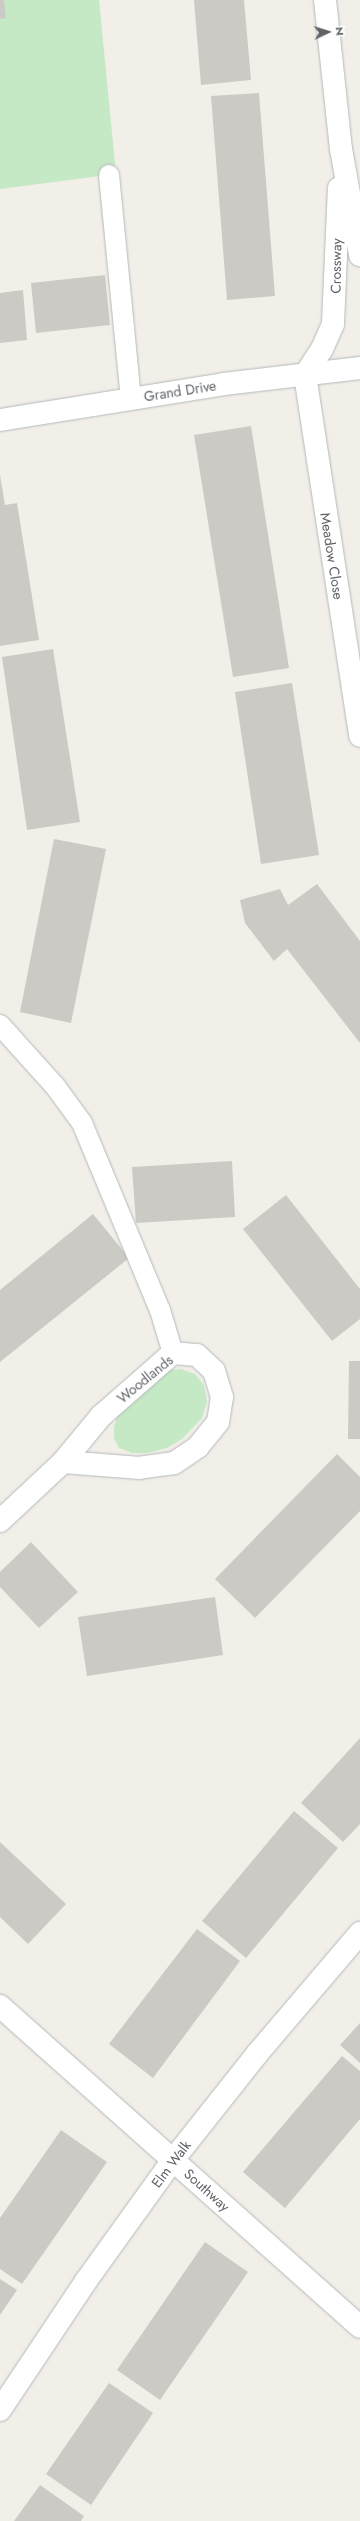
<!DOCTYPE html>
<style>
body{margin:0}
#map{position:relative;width:360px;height:2521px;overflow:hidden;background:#f1efe8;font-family:Jost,sans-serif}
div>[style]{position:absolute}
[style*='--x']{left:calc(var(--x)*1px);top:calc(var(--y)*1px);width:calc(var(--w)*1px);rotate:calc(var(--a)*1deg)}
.green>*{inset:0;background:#c5e8c5}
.building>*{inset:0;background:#cccac5}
.roads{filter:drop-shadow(0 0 1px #b5b8bc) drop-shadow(0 0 1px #b5b8bc)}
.lane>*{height:20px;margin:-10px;padding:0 10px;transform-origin:10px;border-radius:10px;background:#fff}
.street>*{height:22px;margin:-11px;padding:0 11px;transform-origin:11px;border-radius:11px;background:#fff}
.secondary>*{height:22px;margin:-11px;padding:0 11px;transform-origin:11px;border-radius:11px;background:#fff}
span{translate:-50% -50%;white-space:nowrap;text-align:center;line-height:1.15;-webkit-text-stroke:3px #fff;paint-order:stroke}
.street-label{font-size:14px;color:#5f6368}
.north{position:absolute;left:308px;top:12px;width:40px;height:40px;-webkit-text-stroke:3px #fff;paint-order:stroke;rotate:86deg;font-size:11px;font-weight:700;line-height:16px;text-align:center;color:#5f6368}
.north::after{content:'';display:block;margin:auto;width:14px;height:18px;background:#5f6368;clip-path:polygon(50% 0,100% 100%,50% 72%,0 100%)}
</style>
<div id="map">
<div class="green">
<i style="clip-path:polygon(0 0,99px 0,116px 174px,0 189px)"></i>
<i style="clip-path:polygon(181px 1369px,195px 1374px,204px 1385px,207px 1401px,202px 1418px,182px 1439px,167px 1448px,147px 1453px,132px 1453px,119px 1448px,114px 1438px,114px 1427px,118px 1414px,168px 1370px)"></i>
</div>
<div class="building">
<i style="clip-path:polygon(0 0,4px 0,6px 18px,0 19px)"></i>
<i style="clip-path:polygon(194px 0,244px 0,251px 80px,201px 85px)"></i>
<i style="clip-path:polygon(259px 93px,275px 296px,227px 300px,211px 96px)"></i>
<i style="clip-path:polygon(105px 275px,110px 325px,36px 333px,31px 283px)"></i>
<i style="clip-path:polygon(23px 290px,27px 340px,0 343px,0 293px)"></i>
<i style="clip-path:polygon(251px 426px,289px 668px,233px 677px,194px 435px)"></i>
<i style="clip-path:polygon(0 475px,5px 505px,17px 503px,39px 640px,0 646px)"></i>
<i style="clip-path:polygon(53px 649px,80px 822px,27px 830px,2px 657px)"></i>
<i style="clip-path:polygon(292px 683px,319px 855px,261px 864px,235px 692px)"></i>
<i style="clip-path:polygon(54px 839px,106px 849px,71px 1023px,20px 1012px)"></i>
<i style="clip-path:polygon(317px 884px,360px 941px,360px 1043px,287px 949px,274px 961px,245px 923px,240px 900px,280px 889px,288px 905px)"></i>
<i style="clip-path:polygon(232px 1161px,235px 1217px,136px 1223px,132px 1167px)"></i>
<i style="clip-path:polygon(286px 1195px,360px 1289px,360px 1319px,332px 1341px,243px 1229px)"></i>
<i style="clip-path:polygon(93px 1214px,129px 1258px,0 1362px,0 1290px)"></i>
<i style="clip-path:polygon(349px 1361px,360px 1361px,360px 1439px,348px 1439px)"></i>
<i style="clip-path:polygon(337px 1454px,360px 1477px,360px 1511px,255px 1618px,215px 1579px)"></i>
<i style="clip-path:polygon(31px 1542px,78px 1592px,39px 1628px,0 1587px,0 1572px)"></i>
<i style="clip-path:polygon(215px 1597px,223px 1655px,87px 1676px,78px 1617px)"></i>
<i style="clip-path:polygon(360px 1738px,360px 1824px,343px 1842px,301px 1803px)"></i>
<i style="clip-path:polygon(294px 1811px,338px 1848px,246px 1958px,202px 1921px)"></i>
<i style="clip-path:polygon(0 1842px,66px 1904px,28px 1944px,0 1917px)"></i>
<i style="clip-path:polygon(197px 1929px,240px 1961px,153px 2078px,109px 2044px)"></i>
<i style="clip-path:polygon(360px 2023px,360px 2063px,340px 2045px)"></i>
<i style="clip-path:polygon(342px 2056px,360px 2071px,360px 2119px,285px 2208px,243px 2172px)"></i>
<i style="clip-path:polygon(61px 2130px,107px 2162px,22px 2284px,0 2269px,0 2218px)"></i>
<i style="clip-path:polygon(205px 2242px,248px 2272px,160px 2400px,117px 2370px)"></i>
<i style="clip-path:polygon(0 2279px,17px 2290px,0 2315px)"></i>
<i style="clip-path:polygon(109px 2383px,153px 2413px,91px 2505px,46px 2474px)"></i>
<i style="clip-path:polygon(40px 2485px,84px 2516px,81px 2521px,14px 2521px)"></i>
</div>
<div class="roads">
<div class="lane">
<i style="--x:109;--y:175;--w:224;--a:84.4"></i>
<i style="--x:0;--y:1025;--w:82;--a:48"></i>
<i style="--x:55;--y:1086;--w:46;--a:53.9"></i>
<i style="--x:82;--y:1123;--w:203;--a:67.4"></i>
<i style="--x:160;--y:1310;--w:45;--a:73.2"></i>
</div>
<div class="street">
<i style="--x:305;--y:375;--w:365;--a:81.3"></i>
<i style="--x:173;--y:1353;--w:24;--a:5"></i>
<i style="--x:197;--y:1355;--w:23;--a:43"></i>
<i style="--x:214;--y:1371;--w:27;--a:73"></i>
<i style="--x:222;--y:1397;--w:25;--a:99"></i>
<i style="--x:218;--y:1422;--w:32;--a:129"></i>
<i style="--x:198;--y:1447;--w:29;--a:146"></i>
<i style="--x:174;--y:1463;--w:34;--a:172"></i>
<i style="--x:140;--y:1468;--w:77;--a:-175.5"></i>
<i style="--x:63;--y:1462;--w:60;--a:-50.4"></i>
<i style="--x:101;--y:1416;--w:96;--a:-41.2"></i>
<i style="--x:0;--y:1521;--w:86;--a:-43.1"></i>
<i style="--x:0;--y:2006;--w:482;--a:41.7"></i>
<i style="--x:0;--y:2410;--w:155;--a:-56.3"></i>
<i style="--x:86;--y:2281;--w:149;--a:-54.3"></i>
<i style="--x:173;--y:2160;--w:135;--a:-51.6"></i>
<i style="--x:257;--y:2054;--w:159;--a:-49.6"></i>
</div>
<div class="secondary">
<i style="--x:325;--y:0;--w:150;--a:83.9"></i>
<i style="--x:341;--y:149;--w:108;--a:79.8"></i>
<i style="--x:305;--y:375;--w:31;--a:-57"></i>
<i style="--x:322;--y:349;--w:27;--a:-66"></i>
<i style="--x:333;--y:324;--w:136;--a:-87.5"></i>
<i style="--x:0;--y:420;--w:227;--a:-9.1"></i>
<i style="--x:224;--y:384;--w:137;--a:-6.7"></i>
</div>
</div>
<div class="street-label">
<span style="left:336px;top:266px;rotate:-89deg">Crossway</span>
<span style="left:180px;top:391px;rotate:-9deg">Grand Drive</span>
<span style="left:332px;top:556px;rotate:81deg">Meadow Close</span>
<span style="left:145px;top:1379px;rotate:-39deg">Woodlands</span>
<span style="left:171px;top:2164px;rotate:-53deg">Elm Walk</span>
<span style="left:207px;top:2190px;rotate:42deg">Southway</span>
</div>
<div class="north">N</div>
</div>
